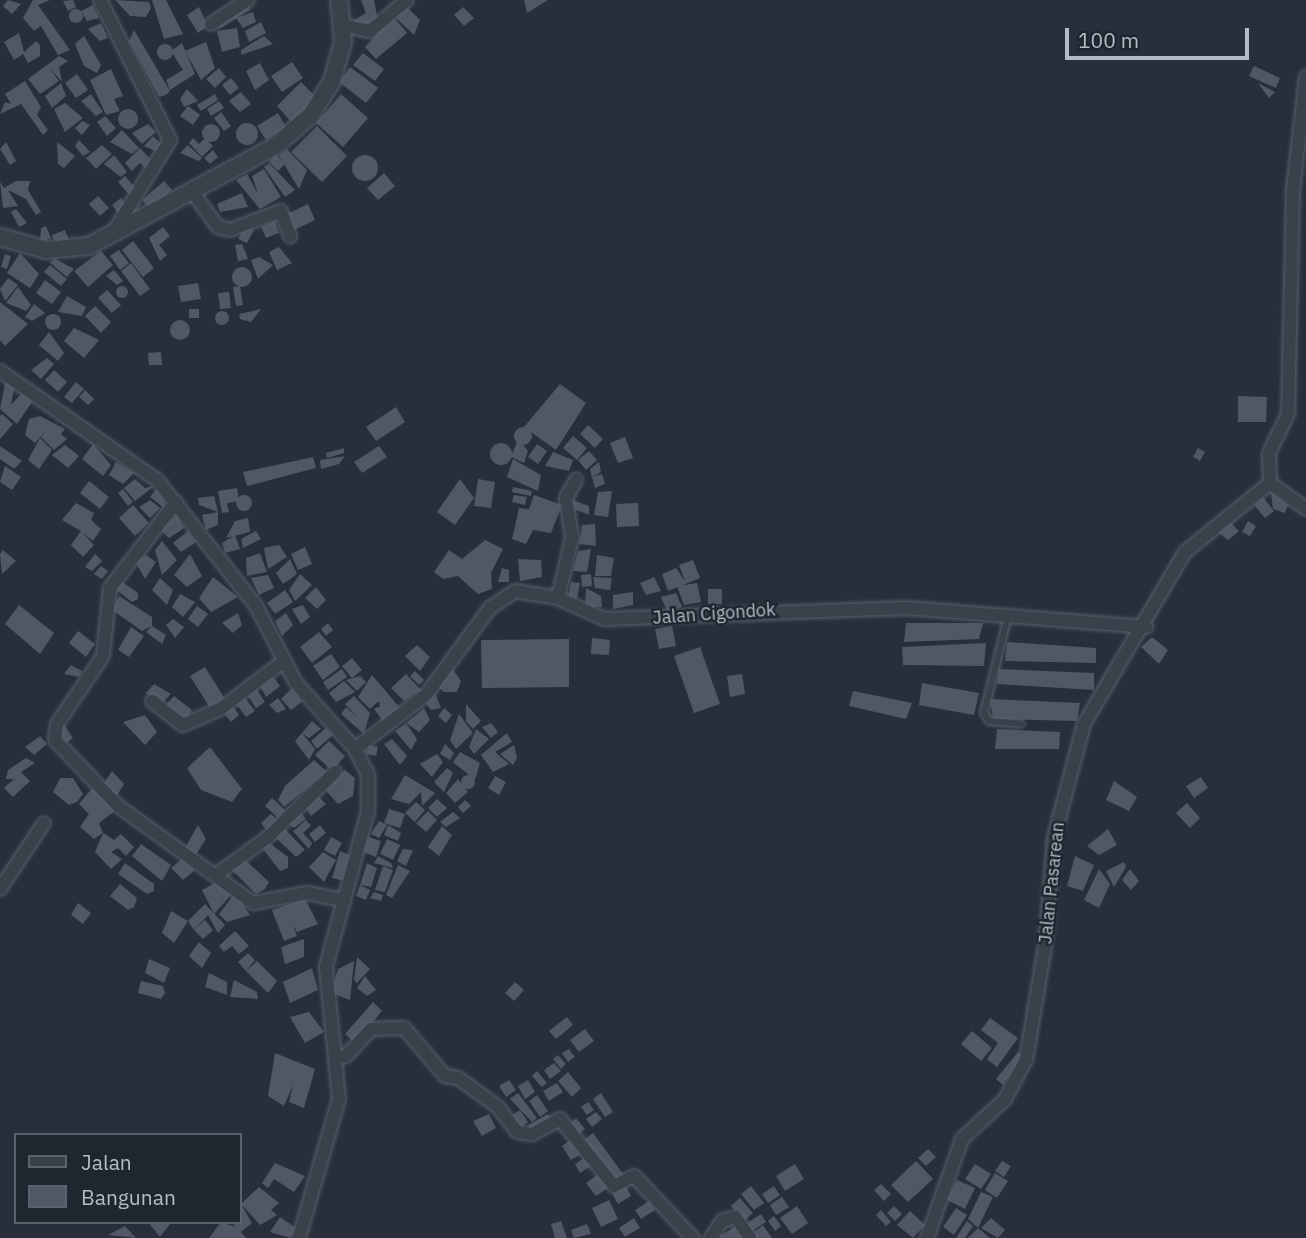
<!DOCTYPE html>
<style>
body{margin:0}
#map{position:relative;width:1306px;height:1238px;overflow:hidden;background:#272f3a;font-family:"IBM Plex Sans",sans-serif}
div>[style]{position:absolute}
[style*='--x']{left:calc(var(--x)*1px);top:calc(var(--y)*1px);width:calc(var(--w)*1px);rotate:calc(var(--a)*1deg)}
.building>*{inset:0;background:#505865}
.round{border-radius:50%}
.roads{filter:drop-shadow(0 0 2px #585f69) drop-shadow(0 0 2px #585f69)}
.service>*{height:6px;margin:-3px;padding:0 3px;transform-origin:3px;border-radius:3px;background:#3a414b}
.minor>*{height:12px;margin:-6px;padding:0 6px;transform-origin:6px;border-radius:6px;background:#3a414b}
.tertiary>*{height:16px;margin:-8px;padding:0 8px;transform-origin:8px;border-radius:8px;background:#3a414b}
span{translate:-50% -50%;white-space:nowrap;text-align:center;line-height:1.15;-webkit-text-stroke:5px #1f2630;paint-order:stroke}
.street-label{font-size:18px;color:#b6bcc6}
.legend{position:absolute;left:14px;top:1133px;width:228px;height:91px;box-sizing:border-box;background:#1f2630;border:2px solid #5b626c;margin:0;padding:9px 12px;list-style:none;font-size:21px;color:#b6bcc6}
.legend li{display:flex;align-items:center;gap:14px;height:35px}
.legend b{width:35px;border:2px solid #5b626c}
.scale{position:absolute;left:1065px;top:28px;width:184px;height:32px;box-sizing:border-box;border:4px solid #b6bcc6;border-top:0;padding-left:9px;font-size:21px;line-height:24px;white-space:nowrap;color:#b6bcc6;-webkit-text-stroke:5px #1f2630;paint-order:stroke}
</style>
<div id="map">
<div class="building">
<i style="clip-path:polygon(8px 0,21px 4px,12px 14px,3px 6px)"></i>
<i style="clip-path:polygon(33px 0,50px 0,38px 5px,70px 50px,58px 55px,41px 26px,34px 31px,23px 18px)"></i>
<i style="clip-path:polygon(73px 0,76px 7px,68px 11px,63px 1px)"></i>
<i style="clip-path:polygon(115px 0,149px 2px,151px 8px,146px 17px,130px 16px)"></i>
<i style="clip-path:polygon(152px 0,166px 0,183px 34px,164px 39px)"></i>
<i style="clip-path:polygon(361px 0,374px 0,378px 21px,359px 29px,353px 21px,366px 13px)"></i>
<i style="clip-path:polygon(524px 0,548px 0,527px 13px)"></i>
<i style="clip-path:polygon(93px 5px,99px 18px,87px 21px,81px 11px)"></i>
<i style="clip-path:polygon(405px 5px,420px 20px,414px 35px,394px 16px)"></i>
<i style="clip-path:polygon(248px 6px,250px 10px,220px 28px,217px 24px)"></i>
<i style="clip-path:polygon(199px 7px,208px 26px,198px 33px,187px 15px)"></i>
<i style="clip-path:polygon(463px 7px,474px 18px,464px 26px,454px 15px)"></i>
<i class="round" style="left:69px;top:9px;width:14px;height:14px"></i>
<i style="clip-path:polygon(253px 12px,256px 22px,243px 28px,236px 18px)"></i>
<i style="clip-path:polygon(393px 16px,407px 33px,376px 59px,365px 47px)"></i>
<i style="clip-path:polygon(261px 22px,266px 33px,249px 42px,245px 31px)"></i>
<i style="clip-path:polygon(101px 23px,108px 38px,100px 41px,88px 29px)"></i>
<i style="clip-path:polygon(237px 28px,240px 47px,222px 52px,217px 31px)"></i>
<i style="clip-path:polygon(134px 30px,170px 91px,166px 95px,159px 97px,129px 41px)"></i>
<i style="clip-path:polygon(19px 33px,24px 52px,36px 41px,40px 45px,40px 56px,28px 63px,23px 54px,14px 60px,4px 42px)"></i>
<i style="clip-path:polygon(84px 36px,101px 65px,97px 73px,84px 66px,75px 44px)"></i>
<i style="clip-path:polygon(264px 36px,273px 44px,241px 55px,241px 50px)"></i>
<i style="clip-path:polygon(206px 42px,215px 68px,201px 80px,185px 51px)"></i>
<i style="clip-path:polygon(182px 43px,195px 74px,170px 90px,166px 80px,183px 70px,171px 51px)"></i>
<i class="round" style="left:157px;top:44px;width:16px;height:16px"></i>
<i style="clip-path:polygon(363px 53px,384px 69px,375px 81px,353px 65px)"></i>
<i style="clip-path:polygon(59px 56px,68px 61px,59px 67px,62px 82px,49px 67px,59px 81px,40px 94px,28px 79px)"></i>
<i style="clip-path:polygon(292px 62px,303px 78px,282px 92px,271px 76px)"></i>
<i style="clip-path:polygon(260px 63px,269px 80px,255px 90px,246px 71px)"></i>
<i style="clip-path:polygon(1254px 66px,1280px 78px,1276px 88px,1249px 76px)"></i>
<i style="clip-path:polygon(350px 67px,378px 88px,366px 103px,339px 82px)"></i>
<i style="clip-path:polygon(219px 68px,226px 77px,215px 88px,206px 79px)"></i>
<i style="clip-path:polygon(111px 69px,123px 96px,114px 99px,120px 111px,106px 115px,90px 80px)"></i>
<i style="clip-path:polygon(77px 74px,88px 90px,76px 98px,65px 83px)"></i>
<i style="clip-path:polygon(231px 78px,239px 88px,230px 95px,222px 85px)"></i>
<i style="clip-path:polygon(25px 81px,41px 107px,37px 115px,48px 130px,43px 135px,21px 104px,0 114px,5px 102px,11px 104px,5px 94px)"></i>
<i style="clip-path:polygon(301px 82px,320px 101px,295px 126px,277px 106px)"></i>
<i style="clip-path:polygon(61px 83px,66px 96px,52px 108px,45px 96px)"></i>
<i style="clip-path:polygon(1258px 83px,1275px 92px,1269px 98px)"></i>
<i style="clip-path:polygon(187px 89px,198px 101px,184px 107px,180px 99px)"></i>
<i style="clip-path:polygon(241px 92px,251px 104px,240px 112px,229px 101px)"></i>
<i style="clip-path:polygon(91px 94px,103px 112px,96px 116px,81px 101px)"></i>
<i style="clip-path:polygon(215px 94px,218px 100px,201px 111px,197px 105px)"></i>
<i style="clip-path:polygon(341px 94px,368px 118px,343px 147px,316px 123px)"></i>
<i style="clip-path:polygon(219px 101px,224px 108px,211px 116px,207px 109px)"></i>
<i style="clip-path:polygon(65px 103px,83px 118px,65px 132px,54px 109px)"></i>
<i style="clip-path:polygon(188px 106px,200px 115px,193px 125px,180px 116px)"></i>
<i class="round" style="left:118px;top:109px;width:20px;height:20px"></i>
<i style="clip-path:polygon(221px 112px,231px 126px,224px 131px,214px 118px)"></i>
<i style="clip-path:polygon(278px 113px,286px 127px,266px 140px,257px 126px)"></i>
<i style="clip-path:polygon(105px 116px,116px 128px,107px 136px,97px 122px)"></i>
<i style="clip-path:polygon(82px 121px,90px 125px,82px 135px,75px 128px)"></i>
<i class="round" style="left:236px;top:123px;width:22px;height:22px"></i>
<i style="clip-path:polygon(148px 124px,156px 132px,142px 144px,132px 133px)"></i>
<i class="round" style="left:202px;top:124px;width:18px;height:18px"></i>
<i style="clip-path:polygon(317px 126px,347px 156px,322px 182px,291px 152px)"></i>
<i style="clip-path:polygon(122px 130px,139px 148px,132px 154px,110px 142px)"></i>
<i style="clip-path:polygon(153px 136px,166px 149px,162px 154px,144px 146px)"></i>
<i style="clip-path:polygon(193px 138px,199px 144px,205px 138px,213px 146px,202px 157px,189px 143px)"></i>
<i style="clip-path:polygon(79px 140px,90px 152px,83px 156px,75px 146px)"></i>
<i style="clip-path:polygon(6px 142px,16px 161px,10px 165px,0 149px)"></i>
<i style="clip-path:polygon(57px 142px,75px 156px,64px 168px,58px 164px)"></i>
<i style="clip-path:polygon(102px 145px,112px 154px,96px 169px,86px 158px)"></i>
<i style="clip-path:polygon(188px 145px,202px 158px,199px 161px,180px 153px)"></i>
<i style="clip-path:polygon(140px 148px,155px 164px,148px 171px,140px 163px,132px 171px,125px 163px)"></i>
<i style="clip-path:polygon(287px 149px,307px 170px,299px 189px,279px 156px)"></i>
<i style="clip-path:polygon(213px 150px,218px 157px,210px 164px,204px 158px)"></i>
<i style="clip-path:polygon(276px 154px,285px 164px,278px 171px,269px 162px)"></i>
<i style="clip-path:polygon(114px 155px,127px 172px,121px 177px,104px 164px)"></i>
<i class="round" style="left:352px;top:155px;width:26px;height:26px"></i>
<i style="clip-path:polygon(269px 163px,295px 190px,285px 197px,264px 167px)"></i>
<i style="clip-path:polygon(264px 169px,281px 197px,260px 209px,236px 180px,247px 174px,258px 194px,252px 176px)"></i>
<i style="clip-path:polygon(384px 173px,395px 186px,378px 200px,367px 188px)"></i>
<i style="clip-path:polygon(125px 176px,138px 191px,131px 197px,118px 182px)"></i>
<i style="clip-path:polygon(16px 181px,30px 181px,28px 190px,41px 212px,36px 215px,26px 199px,8px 190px,18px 206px,3px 208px,0 182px,4px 188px)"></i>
<i style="clip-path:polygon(164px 181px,172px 190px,150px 209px,142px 200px)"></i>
<i style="clip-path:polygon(242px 193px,248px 207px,220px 212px,217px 204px)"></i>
<i style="clip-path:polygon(98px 196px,109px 208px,100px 216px,89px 204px)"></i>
<i style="clip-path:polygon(121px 198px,128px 207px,119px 214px,112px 205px)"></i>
<i style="clip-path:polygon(308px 204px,315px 220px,294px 230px,287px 214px)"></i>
<i style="clip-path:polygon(16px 209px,27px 223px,19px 227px,11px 212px)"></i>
<i style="clip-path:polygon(275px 221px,279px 233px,266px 238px,261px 227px)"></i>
<i style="clip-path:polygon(46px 226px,51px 238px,40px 242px,41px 228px)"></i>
<i style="clip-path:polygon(245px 226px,254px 230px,247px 243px,238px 239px)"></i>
<i style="clip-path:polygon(163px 227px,170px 236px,159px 245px,167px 255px,160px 261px,149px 238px)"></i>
<i style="clip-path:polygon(65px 230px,69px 240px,56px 245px,52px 235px)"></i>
<i style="clip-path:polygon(133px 241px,154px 268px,143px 277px,122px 250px)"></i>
<i style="clip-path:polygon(242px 244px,248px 259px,238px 261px,235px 245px)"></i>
<i style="clip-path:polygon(279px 247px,292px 263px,277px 270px,269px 252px)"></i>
<i style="clip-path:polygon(119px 250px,129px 263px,120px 270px,110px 256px)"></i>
<i style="clip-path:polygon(101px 251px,113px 265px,88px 287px,74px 271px)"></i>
<i style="clip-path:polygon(20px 253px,39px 274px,30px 288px,7px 273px)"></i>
<i style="clip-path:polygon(5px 254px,11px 256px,7px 269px,1px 267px)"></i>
<i style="clip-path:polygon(259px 257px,273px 265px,258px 279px,251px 260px)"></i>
<i style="clip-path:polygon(54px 258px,74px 269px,67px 277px,50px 263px)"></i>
<i style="clip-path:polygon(131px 263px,150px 289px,140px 296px,121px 271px)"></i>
<i style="clip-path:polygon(50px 265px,67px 279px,61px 286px,44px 272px)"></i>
<i class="round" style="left:232px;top:267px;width:20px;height:20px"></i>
<i style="clip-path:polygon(114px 270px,123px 281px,117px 285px,106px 276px)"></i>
<i style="clip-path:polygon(8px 278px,18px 285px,5px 301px,0 289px)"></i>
<i style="clip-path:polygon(45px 280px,61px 292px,52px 304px,36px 293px)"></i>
<i style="clip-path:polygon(198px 283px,201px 299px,181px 302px,178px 286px)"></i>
<i class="round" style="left:116px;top:286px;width:12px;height:12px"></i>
<i style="clip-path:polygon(240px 286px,243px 305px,236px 306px,233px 287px)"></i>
<i style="clip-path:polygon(18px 287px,31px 305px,26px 311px,6px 303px)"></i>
<i style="clip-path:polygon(107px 290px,121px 305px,112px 313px,98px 298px)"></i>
<i style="clip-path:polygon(229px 292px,231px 308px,220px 309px,218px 293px)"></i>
<i style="clip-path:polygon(67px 296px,86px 307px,82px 316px,58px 312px)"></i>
<i style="clip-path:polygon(0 302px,28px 324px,5px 346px,0 340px)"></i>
<i style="clip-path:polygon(34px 304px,45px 313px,32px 321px,25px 317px)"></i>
<i style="clip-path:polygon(95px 306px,111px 322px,101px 333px,85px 316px)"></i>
<i style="clip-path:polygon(189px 309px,199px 309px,199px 318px,189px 318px)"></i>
<i style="clip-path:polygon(261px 309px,251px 322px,240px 319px,239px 314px)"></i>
<i class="round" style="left:215px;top:311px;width:14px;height:14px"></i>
<i class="round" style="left:45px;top:314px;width:16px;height:16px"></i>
<i class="round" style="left:170px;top:320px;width:20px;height:20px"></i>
<i style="clip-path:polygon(74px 328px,99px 340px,84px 358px,64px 341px)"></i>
<i style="clip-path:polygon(49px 332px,64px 353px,58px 361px,39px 345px)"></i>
<i style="clip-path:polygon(161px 352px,162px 365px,149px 365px,148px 353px)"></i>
<i style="clip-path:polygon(47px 358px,54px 364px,41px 379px,31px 370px)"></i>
<i style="clip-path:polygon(54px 370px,67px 382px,58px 392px,45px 380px)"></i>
<i style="clip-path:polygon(6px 378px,15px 384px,11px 405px,22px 393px,32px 402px,17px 424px,0 409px)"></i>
<i style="clip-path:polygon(76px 382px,84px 389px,72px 403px,64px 397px)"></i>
<i style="clip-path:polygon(560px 384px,586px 403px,556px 450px,524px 427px)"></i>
<i style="clip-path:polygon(85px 390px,94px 399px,88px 405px,79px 397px)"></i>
<i style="clip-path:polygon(1238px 396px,1267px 397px,1266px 422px,1238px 422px)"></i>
<i style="clip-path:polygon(396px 407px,405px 422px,376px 441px,366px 427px)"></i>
<i style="clip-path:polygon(2px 414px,13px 424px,0 439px,0 416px)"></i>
<i style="clip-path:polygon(40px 416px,65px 429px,61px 434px,67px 439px,54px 450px,41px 437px,47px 430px,35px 443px,25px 435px,29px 419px)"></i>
<i style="clip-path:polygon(588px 425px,603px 439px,595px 448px,580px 434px)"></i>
<i class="round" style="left:514px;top:427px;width:18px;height:18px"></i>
<i style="clip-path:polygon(573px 436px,587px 448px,577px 460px,563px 448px)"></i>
<i style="clip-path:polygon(625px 437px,633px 458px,618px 463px,610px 443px)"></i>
<i style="clip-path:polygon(40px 438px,52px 450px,39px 469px,28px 460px)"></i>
<i style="clip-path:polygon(518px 439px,528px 451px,524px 463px,511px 457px)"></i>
<i class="round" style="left:490px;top:443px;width:22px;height:22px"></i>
<i style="clip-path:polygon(93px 444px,111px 465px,103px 476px,82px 459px)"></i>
<i style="clip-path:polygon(537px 444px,547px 451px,538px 464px,528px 457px)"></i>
<i style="clip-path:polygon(65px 445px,79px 456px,68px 468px,52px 455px)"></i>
<i style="clip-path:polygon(0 446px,22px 461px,14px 469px,0 459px)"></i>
<i style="clip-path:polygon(379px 446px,387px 457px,362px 473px,354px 462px)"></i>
<i style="clip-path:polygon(344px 448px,344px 453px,327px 458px,326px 453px)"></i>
<i style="clip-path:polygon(1198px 448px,1205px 452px,1200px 461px,1193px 457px)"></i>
<i style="clip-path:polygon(589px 451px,597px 460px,586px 470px,578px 460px)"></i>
<i style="clip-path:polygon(553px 452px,573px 460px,569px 471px,545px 466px)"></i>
<i style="clip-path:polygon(345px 456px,339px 464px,321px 469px,320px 460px)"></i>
<i style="clip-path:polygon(313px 457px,316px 468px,247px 486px,243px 472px)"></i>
<i style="clip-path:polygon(513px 459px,541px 475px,538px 491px,507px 477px)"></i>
<i style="clip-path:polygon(116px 462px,134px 473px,123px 484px,109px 475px)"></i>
<i style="clip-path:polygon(599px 462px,601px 472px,592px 477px,602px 474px,605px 484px,595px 488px,592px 477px,590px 469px)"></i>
<i style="clip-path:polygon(5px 466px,21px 477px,12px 490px,0 482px)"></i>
<i style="clip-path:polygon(135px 479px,145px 488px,154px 486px,135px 501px,124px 488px)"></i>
<i style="clip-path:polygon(460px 479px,474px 498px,455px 525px,437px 512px)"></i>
<i style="clip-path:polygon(478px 479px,495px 482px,491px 508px,474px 506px)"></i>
<i style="clip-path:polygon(89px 481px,109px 497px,100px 509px,80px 493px)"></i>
<i style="clip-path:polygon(158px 487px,165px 492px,164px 508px,150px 497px)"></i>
<i style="clip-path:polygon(513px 487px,532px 491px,531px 496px,512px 492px)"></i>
<i style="clip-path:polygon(237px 488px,239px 501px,227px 503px,229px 512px,222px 513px,218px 491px)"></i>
<i style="clip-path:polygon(123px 489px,133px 502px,128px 506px,118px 493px)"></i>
<i style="clip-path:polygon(612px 491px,608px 517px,594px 515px,598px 492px)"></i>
<i style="clip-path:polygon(1271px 492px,1288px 505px,1285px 513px,1273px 509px)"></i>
<i class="round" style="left:236px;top:495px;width:16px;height:16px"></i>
<i style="clip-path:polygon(514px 495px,527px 497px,525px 505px,512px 502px)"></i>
<i style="clip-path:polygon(534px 495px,562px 505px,551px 533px,533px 530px,526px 544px,512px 539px,519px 508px,529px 509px)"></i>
<i style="clip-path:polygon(214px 496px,218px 512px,199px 505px,198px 498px)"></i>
<i style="clip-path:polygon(1263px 497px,1274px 511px,1265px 518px,1254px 505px)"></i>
<i style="clip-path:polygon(150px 500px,160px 508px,150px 518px,139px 507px)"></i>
<i style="clip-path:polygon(572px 500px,589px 506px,589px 515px,574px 509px)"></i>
<i style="clip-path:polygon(76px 503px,94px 513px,91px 520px,101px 529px,93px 541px,83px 533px,94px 545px,83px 557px,71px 545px,81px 531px,62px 520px)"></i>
<i style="clip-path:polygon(638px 503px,639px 526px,617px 527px,616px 504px)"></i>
<i style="clip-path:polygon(133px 505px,149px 523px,135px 536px,119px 518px)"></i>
<i style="clip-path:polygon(218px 512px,218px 525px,206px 530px,202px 515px)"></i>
<i style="clip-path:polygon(177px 515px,184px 528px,169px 538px,160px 530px)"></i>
<i style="clip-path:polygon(248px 518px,250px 532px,226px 538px,235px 521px)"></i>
<i style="clip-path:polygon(1229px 521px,1239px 531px,1228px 540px,1216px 531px)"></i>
<i style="clip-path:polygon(1248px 521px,1256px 526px,1250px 536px,1242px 532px)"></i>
<i style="clip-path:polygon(595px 524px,596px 546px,579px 544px,582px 525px)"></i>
<i style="clip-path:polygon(188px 531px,196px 542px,181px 552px,173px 543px)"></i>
<i style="clip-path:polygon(256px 531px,261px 539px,243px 548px,241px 539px)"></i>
<i style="clip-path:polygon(235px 535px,240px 549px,225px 553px,222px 543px)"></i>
<i style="clip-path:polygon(485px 540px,503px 549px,491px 573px,492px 589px,478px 594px,458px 576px,443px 579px,434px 572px,449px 550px,462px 559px)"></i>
<i style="clip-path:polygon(162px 541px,177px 560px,162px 575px,155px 550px)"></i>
<i style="clip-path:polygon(279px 545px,287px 557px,268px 569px,264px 548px)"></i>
<i style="clip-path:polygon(305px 547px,312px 564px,298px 570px,291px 554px)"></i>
<i style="clip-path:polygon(591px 549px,587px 572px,573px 571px,578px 551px)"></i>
<i style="clip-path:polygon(3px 550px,16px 561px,2px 574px,0 554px)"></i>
<i style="clip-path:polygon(260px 553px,267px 572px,247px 576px,246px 558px)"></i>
<i style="clip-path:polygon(95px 554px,102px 561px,92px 571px,85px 567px)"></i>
<i style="clip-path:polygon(190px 554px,202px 576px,187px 587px,174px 575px)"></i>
<i style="clip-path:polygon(146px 555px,156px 562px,145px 579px,135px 561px)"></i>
<i style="clip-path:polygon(597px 555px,614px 558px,611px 576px,595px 576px)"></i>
<i style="clip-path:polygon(290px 559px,297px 574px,283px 584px,276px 573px)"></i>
<i style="clip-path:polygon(518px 559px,541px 560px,542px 577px,520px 581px)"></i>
<i style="clip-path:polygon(693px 560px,700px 578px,668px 591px,662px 574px,676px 568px,685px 581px,679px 565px)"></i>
<i style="clip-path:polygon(101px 566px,108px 571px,102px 579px,94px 574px)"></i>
<i style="clip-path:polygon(502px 568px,509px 570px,509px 582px,498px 582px)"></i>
<i style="clip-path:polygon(300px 574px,312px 585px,295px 601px,289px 590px)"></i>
<i style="clip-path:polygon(591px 574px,592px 586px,582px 587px,581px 575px)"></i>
<i style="clip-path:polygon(268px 575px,274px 588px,259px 595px,251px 578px)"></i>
<i style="clip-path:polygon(213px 577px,238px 597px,211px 612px,199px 598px)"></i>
<i style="clip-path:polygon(593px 577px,612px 578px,610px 590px,595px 588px)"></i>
<i style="clip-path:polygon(654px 577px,661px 591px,646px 595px,640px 583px)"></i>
<i style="clip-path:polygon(160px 578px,173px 590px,167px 605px,152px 590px)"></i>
<i style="clip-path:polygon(120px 580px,138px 593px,138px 599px,132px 602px,114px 588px)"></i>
<i style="clip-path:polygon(571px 582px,580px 583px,577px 598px,568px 599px)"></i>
<i style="clip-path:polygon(697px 583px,701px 602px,684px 605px,677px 586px)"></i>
<i style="clip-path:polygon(316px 587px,326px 600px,317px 609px,305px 598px)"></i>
<i style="clip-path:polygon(586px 588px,601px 596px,602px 607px,585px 608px)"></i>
<i style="clip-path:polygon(708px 589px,722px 589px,722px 604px,708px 604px)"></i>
<i style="clip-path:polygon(285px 590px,293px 602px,275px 614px,267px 603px)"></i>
<i style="clip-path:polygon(633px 592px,633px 605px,613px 609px,613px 595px)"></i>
<i style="clip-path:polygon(676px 593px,682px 607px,667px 611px,661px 597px)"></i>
<i style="clip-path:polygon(180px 594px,195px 602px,183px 617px,172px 607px)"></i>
<i style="clip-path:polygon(119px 596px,152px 617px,152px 626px,166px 635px,162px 644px,146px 632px,152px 626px,142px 631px,112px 610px)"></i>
<i style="clip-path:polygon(19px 605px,54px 633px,40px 654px,5px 624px)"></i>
<i style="clip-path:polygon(303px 605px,310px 617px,301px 624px,292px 609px)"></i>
<i style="clip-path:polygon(197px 606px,208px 614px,198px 627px,188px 619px)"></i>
<i style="clip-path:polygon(238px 613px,242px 625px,233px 633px,222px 623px)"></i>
<i style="clip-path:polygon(286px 613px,293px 625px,282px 636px,275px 621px)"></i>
<i style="clip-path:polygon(173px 619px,184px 627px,175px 638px,166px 625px)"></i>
<i style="clip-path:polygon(328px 623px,333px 630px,326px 636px,321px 629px)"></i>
<i style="clip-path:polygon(906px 623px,983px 623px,979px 639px,904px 642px)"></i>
<i style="clip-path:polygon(672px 626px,676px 646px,659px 649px,655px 629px)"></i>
<i style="clip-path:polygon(131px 627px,144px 636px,129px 657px,118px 650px)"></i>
<i style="clip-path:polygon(78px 631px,95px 644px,86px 657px,69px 643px)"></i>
<i style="clip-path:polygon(319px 632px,332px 647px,312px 663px,300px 647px)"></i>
<i style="clip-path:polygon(1152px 637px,1168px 650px,1159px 664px,1141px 647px)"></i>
<i style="clip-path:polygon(592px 638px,610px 640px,609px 655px,591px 654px)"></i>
<i style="clip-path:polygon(569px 639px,569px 687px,482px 688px,481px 640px)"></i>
<i style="clip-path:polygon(1007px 642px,1096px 648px,1096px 663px,1005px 661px)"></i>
<i style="clip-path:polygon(986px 643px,984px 666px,903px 665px,902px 647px)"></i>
<i style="clip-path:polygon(417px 645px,430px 657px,420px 671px,405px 656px)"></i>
<i style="clip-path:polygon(700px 647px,720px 704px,694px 713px,674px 656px)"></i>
<i style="clip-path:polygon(331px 654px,340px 667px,323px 680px,313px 666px)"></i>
<i style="clip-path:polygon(352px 658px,362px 670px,352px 678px,342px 666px)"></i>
<i style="clip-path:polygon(71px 665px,82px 671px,79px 677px,64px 674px)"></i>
<i style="clip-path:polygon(205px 667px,225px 699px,210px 708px,190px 676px)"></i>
<i style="clip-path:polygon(452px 668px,461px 681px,457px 692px,444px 692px,437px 686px)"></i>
<i style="clip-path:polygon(342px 669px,347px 677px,328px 690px,323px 682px)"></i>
<i style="clip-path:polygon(999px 669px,1094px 673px,1094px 690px,997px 684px)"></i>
<i style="clip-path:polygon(415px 671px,424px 680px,419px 685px,410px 676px)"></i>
<i style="clip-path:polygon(271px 673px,280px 686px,266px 697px,257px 680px)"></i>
<i style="clip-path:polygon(406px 674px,421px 690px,404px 701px,391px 688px)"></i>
<i style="clip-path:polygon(742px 674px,745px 694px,730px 697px,727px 676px)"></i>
<i style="clip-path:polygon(372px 675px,400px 708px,385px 724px,374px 709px,380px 706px,379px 701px,370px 709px,358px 697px)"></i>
<i style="clip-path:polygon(360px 676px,366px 682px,357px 691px,346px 680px)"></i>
<i style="clip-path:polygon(344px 681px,355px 692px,336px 702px,329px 693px)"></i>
<i style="clip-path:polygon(922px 683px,979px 693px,974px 715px,919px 705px)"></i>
<i style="clip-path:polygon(154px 684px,171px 694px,160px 705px,146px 693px)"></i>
<i style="clip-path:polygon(253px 684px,265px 702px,256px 708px,244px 690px)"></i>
<i style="clip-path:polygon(292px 688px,302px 702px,291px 710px,281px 699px)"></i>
<i style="clip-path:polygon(433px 688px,441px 708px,431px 710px,425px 702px)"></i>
<i style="clip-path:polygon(853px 691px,912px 703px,906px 719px,849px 706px)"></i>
<i style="clip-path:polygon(242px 694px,255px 711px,246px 717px,234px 701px)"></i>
<i style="clip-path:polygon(174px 696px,192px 710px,184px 722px,164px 707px)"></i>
<i style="clip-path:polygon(354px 696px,370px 713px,364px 734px,341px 714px,346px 707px,357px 717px,345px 704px)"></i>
<i style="clip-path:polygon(278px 698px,286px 709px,277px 713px,269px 705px)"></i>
<i style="clip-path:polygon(990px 699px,1080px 703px,1077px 721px,993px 719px)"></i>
<i style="clip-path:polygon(466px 704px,481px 721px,473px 729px,466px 721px)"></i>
<i style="clip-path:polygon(233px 706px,239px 715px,231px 722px,222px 711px)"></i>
<i style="clip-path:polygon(424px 708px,430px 720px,419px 732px,406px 723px)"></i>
<i style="clip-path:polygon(444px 708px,452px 715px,446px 723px,438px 716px)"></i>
<i style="clip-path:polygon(459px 714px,473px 733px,456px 749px,450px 740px)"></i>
<i style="clip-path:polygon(145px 715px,157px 732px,145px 745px,123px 722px)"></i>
<i style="clip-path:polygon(312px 721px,321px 729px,309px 738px,302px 733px,315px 749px,309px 760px,295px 741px,302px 733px)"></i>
<i style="clip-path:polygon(63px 723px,73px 738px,64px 745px,54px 735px)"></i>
<i style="clip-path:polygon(406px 723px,417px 739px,411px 750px,395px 731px)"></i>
<i style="clip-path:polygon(491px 723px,498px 732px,491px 738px,482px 727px)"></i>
<i style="clip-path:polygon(326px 728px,333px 735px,317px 749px,311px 741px)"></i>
<i style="clip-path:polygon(476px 729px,489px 739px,474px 754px,469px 747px)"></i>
<i style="clip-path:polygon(997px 729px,1060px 732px,1059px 749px,995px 749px)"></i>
<i style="clip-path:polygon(507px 733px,512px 742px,495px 752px,509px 764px,493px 772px,481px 755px)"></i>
<i style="clip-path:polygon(40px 736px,47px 744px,34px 755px,25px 747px)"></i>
<i style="clip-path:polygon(392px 739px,407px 756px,400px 765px,384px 744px)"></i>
<i style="clip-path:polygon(329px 741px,345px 756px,332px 771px,315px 755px)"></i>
<i style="clip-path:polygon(445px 744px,454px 753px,450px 760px,440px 754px)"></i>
<i style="clip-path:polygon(368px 745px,378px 747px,376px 756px,366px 754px)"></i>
<i style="clip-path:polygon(514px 745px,517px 758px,513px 765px,500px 754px)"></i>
<i style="clip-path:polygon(210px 747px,242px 789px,232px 802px,201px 790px,187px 768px)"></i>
<i style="clip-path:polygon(460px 752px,480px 763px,475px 780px,453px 762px)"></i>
<i style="clip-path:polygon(437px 754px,443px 762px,432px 777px,420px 764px)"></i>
<i style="clip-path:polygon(26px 758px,35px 763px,21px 772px,30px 781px,13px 797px,4px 788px,14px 779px,6px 779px,8px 770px)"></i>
<i style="clip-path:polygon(314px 760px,327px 772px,284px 807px,278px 800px,285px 786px)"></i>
<i style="clip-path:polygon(447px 768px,453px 773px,444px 792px,434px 782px)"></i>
<i style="clip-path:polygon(345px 770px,355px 778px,353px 796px,338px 804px,323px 787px)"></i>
<i style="clip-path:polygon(112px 771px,124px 784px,115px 799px,100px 789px)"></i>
<i class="round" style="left:461px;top:775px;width:14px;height:14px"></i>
<i style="clip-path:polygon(405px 775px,435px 793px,422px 806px,421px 792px,409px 804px,391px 799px)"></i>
<i style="clip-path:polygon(495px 776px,506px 782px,499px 795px,488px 788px)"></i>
<i style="clip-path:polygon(1201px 777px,1208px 788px,1194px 798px,1186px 786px)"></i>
<i style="clip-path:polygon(60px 778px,73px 778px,83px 794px,77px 802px,69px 805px,53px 792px)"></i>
<i style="clip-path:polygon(458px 779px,468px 792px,455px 803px,446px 793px)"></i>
<i style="clip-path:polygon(1114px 781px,1137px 797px,1129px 811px,1106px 800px)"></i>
<i style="clip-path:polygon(92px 788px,116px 810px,99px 823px,103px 833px,94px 839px,80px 827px,89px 814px,79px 804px)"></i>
<i style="clip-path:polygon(317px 795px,326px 804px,311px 816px,304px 805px)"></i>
<i style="clip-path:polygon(272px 798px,285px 810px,278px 818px,265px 806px)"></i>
<i style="clip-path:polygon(437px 799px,447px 808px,437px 817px,428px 808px)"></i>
<i style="clip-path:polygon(465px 800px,471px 806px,463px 813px,458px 807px)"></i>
<i style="clip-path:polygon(416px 802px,425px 810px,415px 822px,405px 813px)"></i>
<i style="clip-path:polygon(1187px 803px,1200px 818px,1190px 828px,1176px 813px)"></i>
<i style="clip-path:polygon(389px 809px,405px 814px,400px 828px,384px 823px)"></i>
<i style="clip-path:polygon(298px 810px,306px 819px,294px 828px,286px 822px)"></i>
<i style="clip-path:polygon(428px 811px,437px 820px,426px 832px,416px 823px)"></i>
<i style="clip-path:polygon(453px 812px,460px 818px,446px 827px,440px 822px)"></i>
<i style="clip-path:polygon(271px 814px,280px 822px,268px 832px,261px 823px)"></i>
<i style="clip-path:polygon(306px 820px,311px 826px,303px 833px,312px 843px,309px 849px,293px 831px)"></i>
<i style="clip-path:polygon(379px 821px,387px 825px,379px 838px,371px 834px)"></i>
<i style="clip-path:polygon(198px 825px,206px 839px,195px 856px,185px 848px)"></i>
<i style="clip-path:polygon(320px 825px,326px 833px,315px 842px,309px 834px)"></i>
<i style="clip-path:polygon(388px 825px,401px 833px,398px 841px,384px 835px)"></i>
<i style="clip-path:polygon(442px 826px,452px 835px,439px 856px,428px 847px)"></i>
<i style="clip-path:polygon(284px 828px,305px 850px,296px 857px,276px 838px)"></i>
<i style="clip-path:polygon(1108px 829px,1117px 845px,1099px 855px,1087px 846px)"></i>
<i style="clip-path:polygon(103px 833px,114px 840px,121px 834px,134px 847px,126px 856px,118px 848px,111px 852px,122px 859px,111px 869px,95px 852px)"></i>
<i style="clip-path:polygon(331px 837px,342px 843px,335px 856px,324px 850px)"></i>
<i style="clip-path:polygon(368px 837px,381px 841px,376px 857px,363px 852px)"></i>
<i style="clip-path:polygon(387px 839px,400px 845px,393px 860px,380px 854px)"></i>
<i style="clip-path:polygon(267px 841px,288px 857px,288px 868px,280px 871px,263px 849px)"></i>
<i style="clip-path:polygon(141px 844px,171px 865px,162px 881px,132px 856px)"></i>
<i style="clip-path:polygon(403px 849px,413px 850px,406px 866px,397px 861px)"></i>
<i style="clip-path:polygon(340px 851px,354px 857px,348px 882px,332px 878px)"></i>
<i style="clip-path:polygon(323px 852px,336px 860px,324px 882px,309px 867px)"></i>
<i style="clip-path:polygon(241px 856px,269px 882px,265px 889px,256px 894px,232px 870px)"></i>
<i style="clip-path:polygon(378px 856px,391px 863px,393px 868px,374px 863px)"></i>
<i style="clip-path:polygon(1075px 856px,1094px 865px,1083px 891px,1067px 886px)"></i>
<i style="clip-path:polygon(182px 859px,195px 870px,183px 880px,171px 868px)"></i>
<i style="clip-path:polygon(1124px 862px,1126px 867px,1114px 887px,1106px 871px)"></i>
<i style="clip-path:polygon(125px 863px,154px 884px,154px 891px,147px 894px,118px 874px)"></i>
<i style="clip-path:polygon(367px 863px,377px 868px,371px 887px,360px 885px)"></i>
<i style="clip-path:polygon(398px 865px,410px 871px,392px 898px,386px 895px)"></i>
<i style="clip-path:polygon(383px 866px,393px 870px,385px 892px,375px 890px)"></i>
<i style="clip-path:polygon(1099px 869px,1110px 884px,1099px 908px,1084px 900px)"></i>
<i style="clip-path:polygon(1130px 869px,1139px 881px,1131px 890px,1122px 880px)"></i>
<i style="clip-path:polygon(218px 881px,231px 895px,214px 914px,202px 890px)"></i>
<i style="clip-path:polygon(120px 884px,137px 898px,134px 907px,128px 910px,110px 896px)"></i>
<i style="clip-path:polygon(360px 885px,370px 890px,366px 900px,356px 896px)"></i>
<i style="clip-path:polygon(374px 892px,383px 895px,381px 901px,370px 898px)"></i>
<i style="clip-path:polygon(235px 893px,250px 915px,227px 922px,219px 914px)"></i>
<i style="clip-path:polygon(305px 899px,318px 924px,297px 932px,293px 925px,297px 936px,284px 941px,272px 910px)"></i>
<i style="clip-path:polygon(78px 903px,91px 913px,83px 924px,71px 915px)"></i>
<i style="clip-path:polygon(205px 904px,225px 925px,218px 933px,208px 915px,194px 930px,188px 921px)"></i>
<i style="clip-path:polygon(171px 911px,188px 921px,174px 943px,162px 933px)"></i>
<i style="clip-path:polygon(205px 920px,213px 930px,203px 939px,194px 930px)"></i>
<i style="clip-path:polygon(235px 931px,249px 946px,239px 954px,232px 946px,224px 952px,219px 946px)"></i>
<i style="clip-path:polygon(304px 939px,304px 957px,285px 964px,281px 947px)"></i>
<i style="clip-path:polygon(199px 942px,211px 953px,202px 968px,189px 956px)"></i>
<i style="clip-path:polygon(248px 953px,255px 960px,246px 971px,257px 961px,277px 981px,268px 993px,246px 971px,238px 962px)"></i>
<i style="clip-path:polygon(357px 957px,370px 969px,357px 983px,354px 980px)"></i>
<i style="clip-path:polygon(149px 959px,170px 968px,164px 983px,145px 973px)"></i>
<i style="clip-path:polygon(354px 961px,350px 1000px,331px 993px,338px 969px)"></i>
<i style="clip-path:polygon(312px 968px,318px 990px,290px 1003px,283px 982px)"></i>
<i style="clip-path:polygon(209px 973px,227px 982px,227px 995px,205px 987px)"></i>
<i style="clip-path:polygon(365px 976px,376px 990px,367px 996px,357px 988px)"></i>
<i style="clip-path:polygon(234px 980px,257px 992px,258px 999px,230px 997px)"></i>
<i style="clip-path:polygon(141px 981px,163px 986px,165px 993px,161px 999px,138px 993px)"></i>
<i style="clip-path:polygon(515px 982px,524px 990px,514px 1001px,505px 993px)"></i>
<i style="clip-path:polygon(373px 1002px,382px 1011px,355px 1043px,345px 1034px)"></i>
<i style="clip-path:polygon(309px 1012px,324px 1032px,305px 1043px,290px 1017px)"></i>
<i style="clip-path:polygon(567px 1017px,573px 1025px,556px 1039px,549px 1031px)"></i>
<i style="clip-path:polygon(990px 1018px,1018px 1038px,997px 1067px,987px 1059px,998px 1043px,981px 1030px)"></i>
<i style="clip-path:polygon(585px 1029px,594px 1041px,579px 1052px,570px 1040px)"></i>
<i style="clip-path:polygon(972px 1031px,992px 1048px,981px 1061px,961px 1044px)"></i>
<i style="clip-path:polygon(569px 1049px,575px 1057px,568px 1062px,562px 1053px)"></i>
<i style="clip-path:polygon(1018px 1052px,1023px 1055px,1003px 1085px,996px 1079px)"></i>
<i style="clip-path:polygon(275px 1053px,315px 1069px,304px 1108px,289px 1102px,293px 1085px,284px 1106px,268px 1096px)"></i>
<i style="clip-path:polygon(558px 1055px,566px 1064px,561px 1069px,553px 1059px)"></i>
<i style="clip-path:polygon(554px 1063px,561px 1071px,550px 1079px,544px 1070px)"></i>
<i style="clip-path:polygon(537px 1071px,547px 1083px,542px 1087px,532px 1076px)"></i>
<i style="clip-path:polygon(568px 1072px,581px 1088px,572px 1097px,558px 1081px)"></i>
<i style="clip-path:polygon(509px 1080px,516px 1090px,506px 1097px,499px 1086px)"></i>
<i style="clip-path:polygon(528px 1080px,535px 1092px,525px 1099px,518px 1086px)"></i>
<i style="clip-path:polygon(557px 1083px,563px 1092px,549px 1101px,543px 1091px)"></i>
<i style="clip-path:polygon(518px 1093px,537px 1118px,532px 1122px,510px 1099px)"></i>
<i style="clip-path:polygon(601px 1093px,613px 1112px,605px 1117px,593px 1099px)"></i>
<i style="clip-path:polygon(537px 1095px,548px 1111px,540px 1117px,529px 1101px)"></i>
<i style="clip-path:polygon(588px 1102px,594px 1110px,587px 1115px,581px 1107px)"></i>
<i style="clip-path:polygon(520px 1110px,528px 1122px,519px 1128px,511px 1116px)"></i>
<i style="clip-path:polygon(596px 1112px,602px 1119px,592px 1127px,586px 1119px)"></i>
<i style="clip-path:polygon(489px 1114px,496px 1128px,482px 1136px,473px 1121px)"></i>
<i style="clip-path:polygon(548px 1114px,552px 1121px,532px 1132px,528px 1125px)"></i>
<i style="clip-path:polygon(576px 1118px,585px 1129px,576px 1136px,568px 1125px)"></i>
<i style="clip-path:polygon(593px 1133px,623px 1174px,612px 1182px,583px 1141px)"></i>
<i style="clip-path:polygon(572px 1139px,581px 1154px,571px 1160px,562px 1146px)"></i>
<i style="clip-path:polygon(928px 1149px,936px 1157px,926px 1166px,918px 1158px)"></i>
<i style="clip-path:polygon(586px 1157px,591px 1166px,580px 1173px,575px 1164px)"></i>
<i style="clip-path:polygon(916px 1161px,933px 1179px,908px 1202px,891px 1185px)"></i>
<i style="clip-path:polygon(1002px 1161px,1011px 1166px,1004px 1177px,995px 1171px)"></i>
<i style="clip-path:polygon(275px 1163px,305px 1176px,294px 1192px,274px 1179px,268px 1188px,262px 1183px)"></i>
<i style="clip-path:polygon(795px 1164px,804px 1179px,785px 1191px,776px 1176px)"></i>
<i style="clip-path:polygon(975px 1164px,991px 1174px,981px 1189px,965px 1179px)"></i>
<i style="clip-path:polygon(601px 1172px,611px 1186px,596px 1196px,586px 1183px)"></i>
<i style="clip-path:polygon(995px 1173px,1008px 1181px,997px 1198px,985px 1190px)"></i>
<i style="clip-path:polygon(957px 1180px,975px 1188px,965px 1209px,947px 1200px)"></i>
<i style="clip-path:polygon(881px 1184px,891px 1194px,884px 1201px,874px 1190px)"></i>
<i style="clip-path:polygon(626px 1186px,631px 1196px,618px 1204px,612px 1194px)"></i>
<i style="clip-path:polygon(751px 1186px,764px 1203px,754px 1210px,741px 1194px)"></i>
<i style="clip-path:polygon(774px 1186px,780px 1195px,768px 1203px,762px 1194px)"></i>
<i style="clip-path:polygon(259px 1187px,279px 1203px,271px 1210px,277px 1215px,260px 1225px,241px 1204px)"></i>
<i style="clip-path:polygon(981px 1192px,993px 1197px,978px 1228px,968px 1219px)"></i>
<i style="clip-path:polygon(782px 1197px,789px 1207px,776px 1215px,770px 1205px)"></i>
<i style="clip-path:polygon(740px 1198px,753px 1213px,744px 1221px,731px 1206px)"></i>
<i style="clip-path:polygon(609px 1200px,618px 1219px,601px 1227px,592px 1208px)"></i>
<i style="clip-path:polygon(649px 1201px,655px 1210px,641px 1219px,635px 1210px)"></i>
<i style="clip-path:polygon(241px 1204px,252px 1223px,241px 1232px,246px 1238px,209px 1238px,221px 1222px,236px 1227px,231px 1222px,240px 1222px)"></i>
<i style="clip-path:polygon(797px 1206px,808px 1223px,792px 1234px,780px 1218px)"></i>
<i style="clip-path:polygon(894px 1206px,902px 1214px,895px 1221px,887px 1213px)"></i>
<i style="clip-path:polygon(956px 1208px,967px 1215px,954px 1235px,943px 1227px)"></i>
<i style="clip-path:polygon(881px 1210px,891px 1222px,886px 1226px,876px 1215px)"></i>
<i style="clip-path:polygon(910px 1211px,925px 1225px,913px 1238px,897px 1225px)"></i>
<i style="clip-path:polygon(761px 1214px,766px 1222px,749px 1233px,744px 1225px)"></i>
<i style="clip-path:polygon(774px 1216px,781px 1226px,775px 1231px,768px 1221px)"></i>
<i style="clip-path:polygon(280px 1217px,296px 1228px,290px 1238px,270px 1232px)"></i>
<i style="clip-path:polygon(634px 1218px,640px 1228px,625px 1237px,619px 1228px)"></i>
<i style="clip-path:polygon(991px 1218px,1005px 1230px,998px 1238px,981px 1228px)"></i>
<i style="clip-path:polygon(561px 1221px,567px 1238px,555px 1238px,551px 1224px)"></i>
<i style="clip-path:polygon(967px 1221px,973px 1226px,965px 1238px,956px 1238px)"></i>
<i style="clip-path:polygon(148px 1222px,168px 1222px,170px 1224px,160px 1237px)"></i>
<i style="clip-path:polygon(587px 1224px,591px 1234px,574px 1238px,571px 1230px)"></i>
<i style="clip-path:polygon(763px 1225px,772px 1238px,755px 1238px,752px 1234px)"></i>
<i style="clip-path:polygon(125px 1226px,136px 1238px,108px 1235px)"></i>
<i style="clip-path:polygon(736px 1226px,743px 1238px,721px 1238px,720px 1236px)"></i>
<i style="clip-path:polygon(978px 1228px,990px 1238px,968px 1238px)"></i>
</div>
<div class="roads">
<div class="service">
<i style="--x:1008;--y:616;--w:100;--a:103.9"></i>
<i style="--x:984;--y:713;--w:9;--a:58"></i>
<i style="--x:989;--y:721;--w:32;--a:5"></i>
</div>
<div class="minor">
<i style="--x:100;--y:0;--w:157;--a:63.4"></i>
<i style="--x:170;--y:140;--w:107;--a:121.6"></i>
<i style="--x:211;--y:24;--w:44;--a:-33"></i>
<i style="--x:343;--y:25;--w:28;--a:13"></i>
<i style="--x:370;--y:31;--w:48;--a:-40"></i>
<i style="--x:193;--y:193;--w:42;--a:53.7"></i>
<i style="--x:218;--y:227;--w:12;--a:14"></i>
<i style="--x:230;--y:230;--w:54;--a:-20.4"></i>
<i style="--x:281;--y:211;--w:27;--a:70"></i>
<i style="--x:0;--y:371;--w:191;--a:34.8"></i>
<i style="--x:157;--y:480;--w:160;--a:51.8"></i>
<i style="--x:256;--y:606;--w:87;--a:62.5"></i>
<i style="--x:296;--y:683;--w:89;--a:48.2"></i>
<i style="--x:355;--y:749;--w:28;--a:63"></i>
<i style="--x:368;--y:774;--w:37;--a:90"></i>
<i style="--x:368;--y:811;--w:162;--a:105.1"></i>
<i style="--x:326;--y:967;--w:133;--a:84.4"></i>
<i style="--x:339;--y:1099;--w:145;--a:106.1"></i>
<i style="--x:1270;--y:483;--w:30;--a:-92"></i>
<i style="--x:1269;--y:453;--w:43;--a:-64"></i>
<i style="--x:1288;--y:414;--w:224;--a:-88.7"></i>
<i style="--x:1293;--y:190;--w:114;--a:-83.4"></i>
<i style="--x:1270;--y:483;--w:44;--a:35.8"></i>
<i style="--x:176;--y:502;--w:108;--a:127.5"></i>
<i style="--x:110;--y:588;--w:68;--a:95.9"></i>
<i style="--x:103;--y:656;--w:82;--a:124.1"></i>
<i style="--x:57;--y:724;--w:16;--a:97"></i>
<i style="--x:55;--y:740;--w:91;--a:46.3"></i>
<i style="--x:118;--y:806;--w:166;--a:35.7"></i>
<i style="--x:253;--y:903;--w:55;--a:-10.5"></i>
<i style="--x:307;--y:893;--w:38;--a:11"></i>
<i style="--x:558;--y:598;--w:62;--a:-76.9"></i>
<i style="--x:572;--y:538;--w:40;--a:-98.5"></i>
<i style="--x:566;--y:498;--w:21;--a:-61"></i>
<i style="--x:152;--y:701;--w:39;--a:38"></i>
<i style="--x:183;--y:725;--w:43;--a:-23.6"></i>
<i style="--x:222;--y:708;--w:78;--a:-37.2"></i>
<i style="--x:355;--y:749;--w:89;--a:-37.3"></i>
<i style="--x:426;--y:695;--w:108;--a:-53.7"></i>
<i style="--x:490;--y:608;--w:30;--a:-34"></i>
<i style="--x:515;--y:591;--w:44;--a:9.2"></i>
<i style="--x:558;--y:598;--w:51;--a:24.5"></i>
<i style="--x:604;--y:619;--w:302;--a:-2.1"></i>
<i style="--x:906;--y:608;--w:241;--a:4.5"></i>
<i style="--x:216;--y:875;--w:63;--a:-36"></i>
<i style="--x:267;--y:838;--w:95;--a:-44.1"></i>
<i style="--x:0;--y:889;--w:79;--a:-56.3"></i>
<i style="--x:336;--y:1058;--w:10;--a:-11"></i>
<i style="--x:346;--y:1056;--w:37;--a:-47"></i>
<i style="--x:371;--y:1029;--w:33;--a:-2"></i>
<i style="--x:404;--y:1028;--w:63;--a:49.5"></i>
<i style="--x:445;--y:1076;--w:13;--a:9"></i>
<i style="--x:458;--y:1078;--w:48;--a:35.7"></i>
<i style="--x:497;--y:1106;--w:33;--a:52"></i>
<i style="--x:517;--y:1132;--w:15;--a:8"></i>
<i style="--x:532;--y:1134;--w:32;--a:-28"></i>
<i style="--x:560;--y:1119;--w:86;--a:51.1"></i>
<i style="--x:614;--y:1186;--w:22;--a:-27"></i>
<i style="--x:634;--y:1176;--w:86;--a:46.4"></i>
<i style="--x:711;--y:1238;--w:20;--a:-57"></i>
<i style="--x:722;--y:1221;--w:14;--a:-17"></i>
<i style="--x:735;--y:1217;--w:26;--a:54"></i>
<i style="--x:927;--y:1238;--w:105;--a:-70.5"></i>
<i style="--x:962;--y:1139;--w:59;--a:-42.9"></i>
<i style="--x:1005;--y:1099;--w:44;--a:-61.7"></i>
<i style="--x:1026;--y:1060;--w:115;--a:-80.5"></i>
<i style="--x:1045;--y:947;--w:109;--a:-85.3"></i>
<i style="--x:1054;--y:838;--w:118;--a:-75.3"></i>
<i style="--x:1084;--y:724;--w:199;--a:-59.6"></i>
<i style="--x:1185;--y:552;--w:109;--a:-39.1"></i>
</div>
<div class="tertiary">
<i style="--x:0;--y:237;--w:48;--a:15.8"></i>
<i style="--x:46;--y:250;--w:43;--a:-5.3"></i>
<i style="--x:89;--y:246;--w:210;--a:-28.2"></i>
<i style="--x:274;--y:147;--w:49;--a:-40.9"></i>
<i style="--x:311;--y:115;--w:40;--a:-58"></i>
<i style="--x:332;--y:81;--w:41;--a:-74.2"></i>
<i style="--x:343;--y:42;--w:42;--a:-95.4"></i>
</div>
</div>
<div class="street-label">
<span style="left:714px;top:614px;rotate:-4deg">Jalan Cigondok</span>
<span style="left:1052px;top:883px;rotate:-84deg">Jalan Pasarean</span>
</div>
<ul class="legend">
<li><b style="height:9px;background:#3a414b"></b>Jalan</li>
<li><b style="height:19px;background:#505865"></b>Bangunan</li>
</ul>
<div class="scale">100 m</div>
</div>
